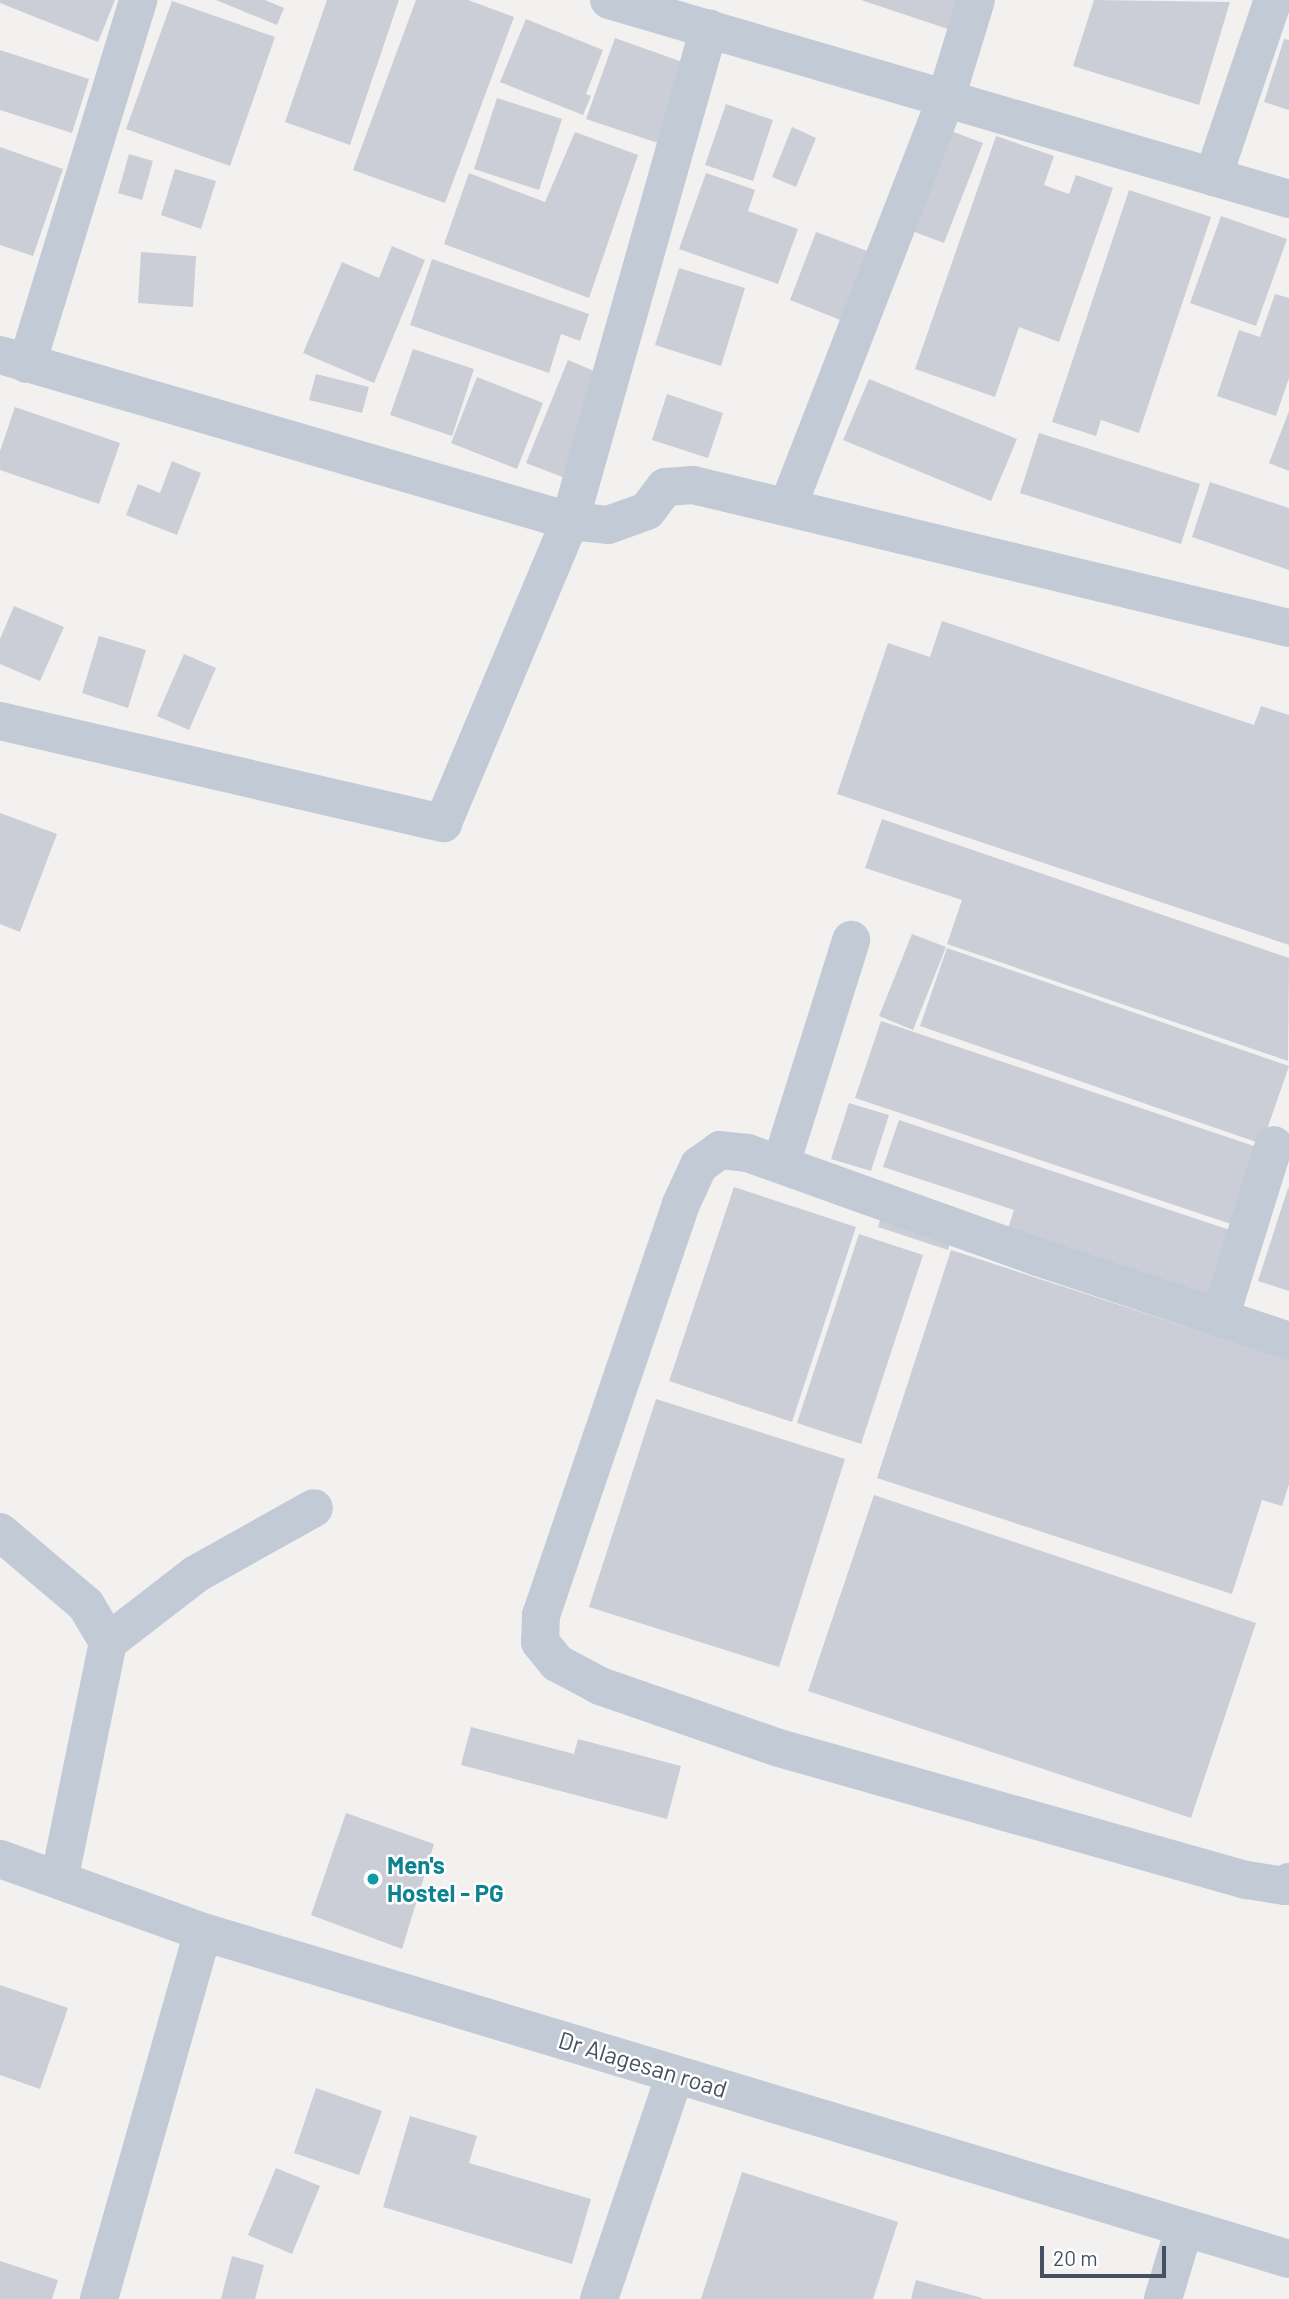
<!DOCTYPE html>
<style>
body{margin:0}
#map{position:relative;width:1289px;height:2299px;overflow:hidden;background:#f3f0f0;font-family:Barlow,sans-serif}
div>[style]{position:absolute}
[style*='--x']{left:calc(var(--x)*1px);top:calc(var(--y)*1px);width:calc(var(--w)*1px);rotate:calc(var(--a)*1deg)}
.building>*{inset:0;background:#cbced6}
.minor>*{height:38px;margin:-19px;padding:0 19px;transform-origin:19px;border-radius:19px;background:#c2cad6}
.dots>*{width:19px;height:19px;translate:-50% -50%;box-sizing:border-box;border:4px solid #fff;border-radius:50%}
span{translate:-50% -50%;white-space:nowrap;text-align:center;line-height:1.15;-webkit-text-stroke:5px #fff;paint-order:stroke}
.culture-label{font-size:24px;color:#0d838f;font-weight:700}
.left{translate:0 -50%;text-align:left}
.street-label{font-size:24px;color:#455160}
.scale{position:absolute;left:1040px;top:2246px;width:126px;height:32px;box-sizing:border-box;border:4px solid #455160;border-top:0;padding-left:9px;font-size:21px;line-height:24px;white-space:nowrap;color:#455160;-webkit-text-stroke:5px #fff;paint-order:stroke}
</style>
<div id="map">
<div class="building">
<i style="clip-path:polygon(0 0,115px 0,98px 42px,0 3px)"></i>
<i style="clip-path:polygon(216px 0,265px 0,284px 8px,277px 25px)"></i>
<i style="clip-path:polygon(327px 0,399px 0,350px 145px,285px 122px)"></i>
<i style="clip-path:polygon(416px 0,468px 0,514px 17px,445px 203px,353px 170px)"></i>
<i style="clip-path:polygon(861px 0,957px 0,948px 29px)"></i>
<i style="clip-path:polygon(1094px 0,1230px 2px,1199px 105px,1073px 66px)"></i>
<i style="clip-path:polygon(172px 1px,275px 37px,230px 166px,126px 129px)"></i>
<i style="clip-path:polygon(526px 19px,603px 50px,586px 94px,591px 96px,583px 115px,500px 82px)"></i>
<i style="clip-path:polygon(615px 38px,688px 64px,661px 144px,586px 119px)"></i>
<i style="clip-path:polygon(1284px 39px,1289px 40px,1289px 110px,1264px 102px)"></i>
<i style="clip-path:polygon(0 50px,89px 79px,72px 133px,0 110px)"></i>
<i style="clip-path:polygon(497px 98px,562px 119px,539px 190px,474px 169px)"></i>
<i style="clip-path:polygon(726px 104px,773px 120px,753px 181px,705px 165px)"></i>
<i style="clip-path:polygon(792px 127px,816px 138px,796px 187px,772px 177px)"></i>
<i style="clip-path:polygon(943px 128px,983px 143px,944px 243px,904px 228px)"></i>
<i style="clip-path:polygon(575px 132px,638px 155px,589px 298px,444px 244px,469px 173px,545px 202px)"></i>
<i style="clip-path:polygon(996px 136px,1054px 156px,1044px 185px,1069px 194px,1076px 175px,1113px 188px,1059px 342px,1019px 327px,995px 397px,915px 369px)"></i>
<i style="clip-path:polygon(0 147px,63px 169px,33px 256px,0 245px)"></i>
<i style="clip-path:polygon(129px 154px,153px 161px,142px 200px,118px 193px)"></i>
<i style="clip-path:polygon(175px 169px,216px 181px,201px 229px,161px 215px)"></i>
<i style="clip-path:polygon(706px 173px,755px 190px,748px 211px,798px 229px,778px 284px,679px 249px)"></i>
<i style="clip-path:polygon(1129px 190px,1211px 217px,1139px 433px,1101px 420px,1096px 436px,1052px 422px)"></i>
<i style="clip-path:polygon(1221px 216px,1287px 239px,1256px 326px,1190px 303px)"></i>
<i style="clip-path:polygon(816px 232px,870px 252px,843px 321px,790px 300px)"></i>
<i style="clip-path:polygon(392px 246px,425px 260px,374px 383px,303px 353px,342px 262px,379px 278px)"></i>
<i style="clip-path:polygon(141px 252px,196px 256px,193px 307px,138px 303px)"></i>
<i style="clip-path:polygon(432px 259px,589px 314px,580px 341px,561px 334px,549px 373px,410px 325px)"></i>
<i style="clip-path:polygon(679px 268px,745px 288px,721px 366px,655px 345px)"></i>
<i style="clip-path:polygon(1275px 294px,1289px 298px,1289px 378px,1276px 416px,1217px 396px,1239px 330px,1260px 337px)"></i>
<i style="clip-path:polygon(413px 349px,474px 369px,452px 436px,390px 415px)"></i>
<i style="clip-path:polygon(568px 360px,606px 376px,565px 478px,526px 463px)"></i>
<i style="clip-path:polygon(316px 374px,369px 387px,362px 413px,309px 400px)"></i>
<i style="clip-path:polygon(477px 377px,543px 403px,517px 469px,451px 443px)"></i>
<i style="clip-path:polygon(869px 379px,1017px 439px,991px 501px,843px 440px)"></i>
<i style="clip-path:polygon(667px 394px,723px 413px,708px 458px,652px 440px)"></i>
<i style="clip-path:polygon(15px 407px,120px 443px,99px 504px,0 470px,0 451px)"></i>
<i style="clip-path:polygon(1289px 411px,1289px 471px,1269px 463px)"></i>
<i style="clip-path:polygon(1039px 433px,1200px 484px,1181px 544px,1020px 493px)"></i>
<i style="clip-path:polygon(172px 461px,201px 473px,177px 535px,126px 515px,138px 484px,160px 493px)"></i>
<i style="clip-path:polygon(1210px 482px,1289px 508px,1289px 570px,1192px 537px)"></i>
<i style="clip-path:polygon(14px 606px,64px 627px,40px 681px,0 664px,0 639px)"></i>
<i style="clip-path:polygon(942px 621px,1254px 725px,1261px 706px,1289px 715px,1289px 945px,837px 794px,888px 643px,930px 657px)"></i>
<i style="clip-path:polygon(99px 636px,146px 650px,128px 708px,82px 693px)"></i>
<i style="clip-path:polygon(184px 654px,216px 668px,189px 730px,157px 716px)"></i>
<i style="clip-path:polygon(0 813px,57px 834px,20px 932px,0 924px)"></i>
<i style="clip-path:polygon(882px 819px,1289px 958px,1288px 1061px,947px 944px,962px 900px,865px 868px)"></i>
<i style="clip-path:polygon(912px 934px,946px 947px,913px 1030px,879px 1016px)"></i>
<i style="clip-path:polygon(947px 948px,1289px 1066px,1262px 1144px,920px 1026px)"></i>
<i style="clip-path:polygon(881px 1021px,1260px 1148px,1234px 1225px,855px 1098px)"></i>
<i style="clip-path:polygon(849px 1103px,889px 1115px,871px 1171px,831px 1159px)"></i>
<i style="clip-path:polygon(899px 1120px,1230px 1230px,1205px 1307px,1004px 1240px,1014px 1210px,883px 1167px)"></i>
<i style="clip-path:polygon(734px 1187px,856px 1227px,792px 1422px,669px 1381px)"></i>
<i style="clip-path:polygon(1288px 1188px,1289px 1189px,1289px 1291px,1258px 1281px)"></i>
<i style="clip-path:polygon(884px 1208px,954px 1231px,948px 1250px,878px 1227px)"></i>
<i style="clip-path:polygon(859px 1234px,923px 1255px,861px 1444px,797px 1423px)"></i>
<i style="clip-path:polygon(951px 1250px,1289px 1360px,1289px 1484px,1282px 1506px,1262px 1500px,1232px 1594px,877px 1478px)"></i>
<i style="clip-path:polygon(656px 1399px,845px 1459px,779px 1667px,589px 1607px)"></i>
<i style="clip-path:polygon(874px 1495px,1256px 1623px,1191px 1818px,808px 1691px)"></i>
<i style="clip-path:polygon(471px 1727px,574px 1754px,578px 1739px,681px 1766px,667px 1819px,461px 1765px)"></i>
<i style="clip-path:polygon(346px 1813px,434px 1844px,402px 1949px,311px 1915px)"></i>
<i style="clip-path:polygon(0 1985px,68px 2008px,40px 2089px,0 2075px)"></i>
<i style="clip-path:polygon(316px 2088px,382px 2111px,359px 2175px,294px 2153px)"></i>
<i style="clip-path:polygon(410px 2116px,477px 2136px,469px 2163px,591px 2199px,572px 2264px,383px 2207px)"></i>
<i style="clip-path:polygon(276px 2168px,320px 2186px,292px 2254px,248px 2235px)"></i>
<i style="clip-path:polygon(742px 2172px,898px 2222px,873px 2299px,701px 2299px)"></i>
<i style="clip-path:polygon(232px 2256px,264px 2265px,255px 2299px,221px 2299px)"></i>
<i style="clip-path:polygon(0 2261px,58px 2280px,52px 2299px,0 2299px)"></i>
<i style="clip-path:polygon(916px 2280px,982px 2298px,982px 2299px,911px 2299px)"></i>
</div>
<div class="minor">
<i style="--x:609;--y:0;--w:709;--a:16.31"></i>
<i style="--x:1213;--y:177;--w:187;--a:-71.3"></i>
<i style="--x:0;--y:355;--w:594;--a:16.24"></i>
<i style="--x:570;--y:521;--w:38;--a:6"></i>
<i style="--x:608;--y:525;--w:41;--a:-19.7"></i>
<i style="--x:647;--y:511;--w:30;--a:-53"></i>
<i style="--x:665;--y:487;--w:28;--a:-4"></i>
<i style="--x:693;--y:485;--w:613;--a:13.49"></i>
<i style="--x:27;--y:364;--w:381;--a:-73"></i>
<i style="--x:788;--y:506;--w:438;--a:-68.8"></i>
<i style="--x:946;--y:98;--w:102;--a:-73"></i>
<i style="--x:0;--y:721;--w:455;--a:13"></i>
<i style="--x:443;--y:823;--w:328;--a:-67.2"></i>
<i style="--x:570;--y:521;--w:512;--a:-74.25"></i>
<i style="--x:781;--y:1164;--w:235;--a:-72.6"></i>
<i style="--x:1220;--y:1318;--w:181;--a:-72.7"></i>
<i style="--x:1289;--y:1341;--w:265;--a:-161.5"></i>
<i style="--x:1038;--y:1257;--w:308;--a:-160.3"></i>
<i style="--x:748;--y:1153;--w:28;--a:-174"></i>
<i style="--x:720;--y:1150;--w:26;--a:144"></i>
<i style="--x:699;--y:1165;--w:43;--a:114.8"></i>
<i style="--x:681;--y:1204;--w:434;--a:108.8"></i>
<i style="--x:541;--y:1615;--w:27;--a:92"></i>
<i style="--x:540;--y:1642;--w:27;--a:51"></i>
<i style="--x:557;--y:1663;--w:49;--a:28.1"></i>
<i style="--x:600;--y:1686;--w:189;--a:19.1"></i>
<i style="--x:779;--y:1748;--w:486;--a:15.8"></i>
<i style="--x:1247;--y:1880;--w:38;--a:9"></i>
<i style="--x:1285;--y:1886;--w:6;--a:-45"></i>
<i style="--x:0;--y:1532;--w:113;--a:40.3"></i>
<i style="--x:86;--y:1605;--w:43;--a:59.3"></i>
<i style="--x:108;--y:1642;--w:243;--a:101.6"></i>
<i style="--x:108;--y:1642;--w:111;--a:-37.7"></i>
<i style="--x:196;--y:1574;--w:135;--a:-29.2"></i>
<i style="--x:0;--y:1859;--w:216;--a:19.8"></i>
<i style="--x:203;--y:1932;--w:1134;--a:16.76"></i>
<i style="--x:99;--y:2299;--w:381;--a:-74.2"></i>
<i style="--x:599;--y:2299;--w:237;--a:-71.3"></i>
<i style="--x:1163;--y:2299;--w:73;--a:-73.3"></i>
</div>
<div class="dots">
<i style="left:373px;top:1879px;background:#0f9aa8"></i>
</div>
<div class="culture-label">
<span class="left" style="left:387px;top:1879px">Men's<br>Hostel - PG</span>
</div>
<div class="street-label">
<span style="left:643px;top:2064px;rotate:17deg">Dr Alagesan road</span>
</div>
<div class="scale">20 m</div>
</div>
